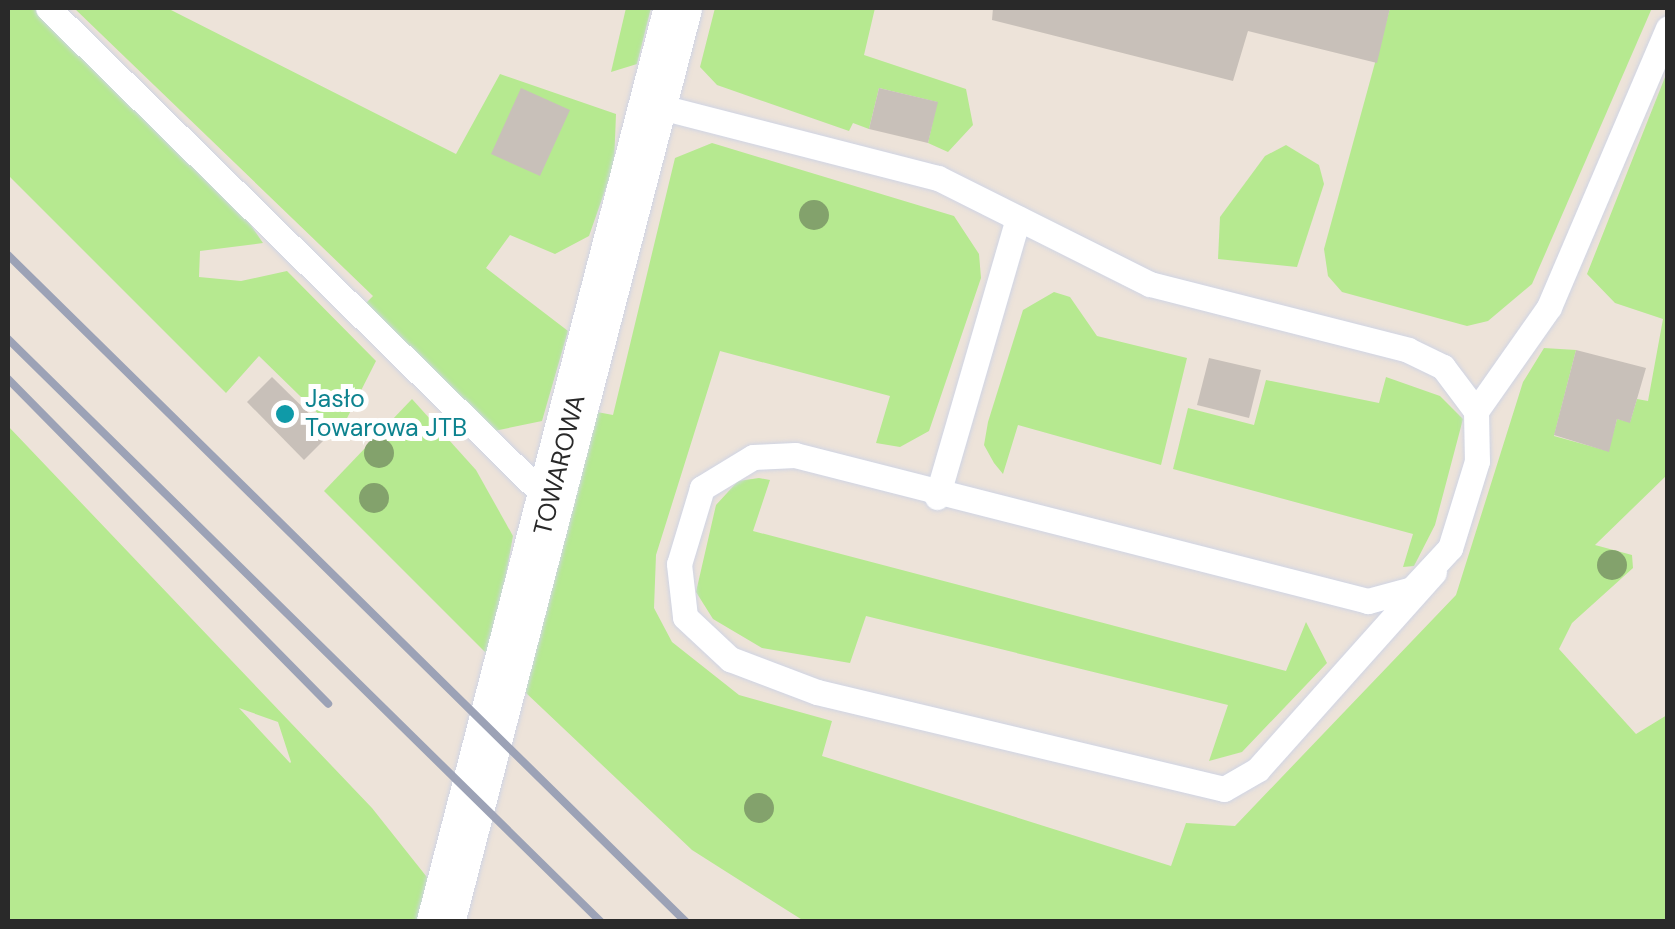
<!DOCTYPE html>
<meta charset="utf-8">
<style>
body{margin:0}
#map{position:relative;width:1675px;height:929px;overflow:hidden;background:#ede3d9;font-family:"DM Sans",sans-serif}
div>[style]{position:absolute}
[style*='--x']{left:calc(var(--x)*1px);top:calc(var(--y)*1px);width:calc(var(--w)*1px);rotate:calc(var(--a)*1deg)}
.green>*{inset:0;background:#b6e990}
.building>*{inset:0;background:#c8c0b9}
.roads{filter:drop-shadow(0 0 2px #cfd4e4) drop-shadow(0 0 2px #cfd4e4)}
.lane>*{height:25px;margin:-12.5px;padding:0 12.5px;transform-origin:12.5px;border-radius:12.5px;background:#fff}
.street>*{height:48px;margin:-24px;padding:0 24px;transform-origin:24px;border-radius:24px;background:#fff}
.rail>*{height:8px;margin:-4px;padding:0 4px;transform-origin:4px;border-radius:4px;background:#9ca2b6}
.trees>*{width:30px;height:30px;margin:-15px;border-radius:50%;background:#83a26c}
.dots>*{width:28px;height:28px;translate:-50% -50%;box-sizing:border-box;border:5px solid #fff;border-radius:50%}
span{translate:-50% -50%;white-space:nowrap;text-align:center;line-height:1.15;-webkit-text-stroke:10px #fff;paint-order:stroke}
.culture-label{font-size:25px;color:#0d838f}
.left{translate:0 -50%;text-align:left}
.street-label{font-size:25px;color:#292929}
.frame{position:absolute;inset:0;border:10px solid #292929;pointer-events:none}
</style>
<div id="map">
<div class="green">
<i style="clip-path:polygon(8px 8px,34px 8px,231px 196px,263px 243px,200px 251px,199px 277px,241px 281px,287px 271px,376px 361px,339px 434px,259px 356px,226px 393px,8px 175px)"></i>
<i style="clip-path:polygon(74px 8px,167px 8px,456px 154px,500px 74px,616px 114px,614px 165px,589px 236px,555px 254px,510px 235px,486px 268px,568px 331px,542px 421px,494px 431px,366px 303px,373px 296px)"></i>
<i style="clip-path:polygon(626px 8px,651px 8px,637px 64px,611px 72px)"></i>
<i style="clip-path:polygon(715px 8px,875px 8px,864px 55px,966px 89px,973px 125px,948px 152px,928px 143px,937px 102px,879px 88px,869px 129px,853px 123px,849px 131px,717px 85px,700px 67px)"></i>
<i style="clip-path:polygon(1390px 8px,1652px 8px,1532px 284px,1488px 321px,1467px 326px,1342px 292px,1328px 276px,1324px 249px)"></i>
<i style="clip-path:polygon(1667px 72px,1667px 475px,1595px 545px,1632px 555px,1633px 568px,1572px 623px,1559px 649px,1636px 734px,1667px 715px,1667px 921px,804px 921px,692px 850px,525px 692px,597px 412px,613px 415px,675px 158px,712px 143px,954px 216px,979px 254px,981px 278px,929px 431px,900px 447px,876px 443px,890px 396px,720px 351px,656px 555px,654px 608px,672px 642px,739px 695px,832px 721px,822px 756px,1171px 866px,1186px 823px,1235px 826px,1456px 595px,1523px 382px,1544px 348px,1576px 350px,1554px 436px,1608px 451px,1617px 419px,1630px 422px,1637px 399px,1648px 401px,1663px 319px,1615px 303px,1587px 274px)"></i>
<i style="clip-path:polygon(1286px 145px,1319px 165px,1324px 184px,1297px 267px,1218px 259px,1220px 217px,1265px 156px)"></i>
<i style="clip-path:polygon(1054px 292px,1070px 297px,1097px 336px,1187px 358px,1161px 465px,1018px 425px,1003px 474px,994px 463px,984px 445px,988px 422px,1023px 310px)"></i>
<i style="clip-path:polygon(1386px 377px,1440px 396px,1463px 419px,1435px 525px,1414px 566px,1403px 567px,1413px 534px,1173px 469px,1188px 408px,1254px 425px,1266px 380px,1379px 403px)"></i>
<i style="clip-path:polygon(412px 399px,476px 470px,513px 536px,491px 658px,324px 491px)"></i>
<i style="clip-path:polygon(evenodd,8px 426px,372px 808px,430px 881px,419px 921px,8px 921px,8px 426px,239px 708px,278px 722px,291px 762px,290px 763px,239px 708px)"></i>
<i style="clip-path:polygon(759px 478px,770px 480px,753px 531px,1286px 671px,1306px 622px,1327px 663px,1242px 752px,1209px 761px,1228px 705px,866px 616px,850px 663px,762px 648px,713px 619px,696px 592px,716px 505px,738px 481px)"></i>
</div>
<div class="building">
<i style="clip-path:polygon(993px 8px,1390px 8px,1377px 63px,1248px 31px,1233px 81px,992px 20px)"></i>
<i style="clip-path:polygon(521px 88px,570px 110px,540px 176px,491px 154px)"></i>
<i style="clip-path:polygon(879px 88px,938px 102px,928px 143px,869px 129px)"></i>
<i style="clip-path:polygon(1576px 350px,1646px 368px,1630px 423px,1617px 419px,1609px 452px,1554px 435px)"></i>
<i style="clip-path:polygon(1209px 358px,1261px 370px,1249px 418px,1197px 405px)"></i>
<i style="clip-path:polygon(272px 377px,330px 434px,304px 460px,247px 402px)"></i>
</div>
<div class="roads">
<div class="lane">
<i style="--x:48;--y:8;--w:704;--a:44.48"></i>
<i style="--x:653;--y:105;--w:294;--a:14.4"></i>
<i style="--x:938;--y:178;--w:237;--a:26.6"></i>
<i style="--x:1150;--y:284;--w:266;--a:14.3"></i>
<i style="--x:1408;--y:350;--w:39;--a:26"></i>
<i style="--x:1443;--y:367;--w:55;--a:53.1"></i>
<i style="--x:1476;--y:411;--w:50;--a:88.9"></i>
<i style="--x:1477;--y:461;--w:91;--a:107.2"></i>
<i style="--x:1450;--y:548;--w:56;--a:132.8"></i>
<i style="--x:1412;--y:589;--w:46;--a:164.7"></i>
<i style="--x:1368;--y:601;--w:591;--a:-165.71"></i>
<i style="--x:795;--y:455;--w:42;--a:177.3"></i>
<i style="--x:753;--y:457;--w:60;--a:148.7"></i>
<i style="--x:702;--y:488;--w:79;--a:106.8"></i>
<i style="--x:679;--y:564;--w:53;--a:83.5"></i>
<i style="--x:685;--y:617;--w:62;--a:43"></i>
<i style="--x:730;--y:659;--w:93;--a:20.8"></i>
<i style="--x:817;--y:692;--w:418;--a:13.4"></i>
<i style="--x:1224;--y:789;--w:39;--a:-30"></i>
<i style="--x:1258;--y:769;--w:264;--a:-48.2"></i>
<i style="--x:1476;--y:411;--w:127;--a:-54.9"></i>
<i style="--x:1549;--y:307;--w:303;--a:-66.9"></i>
<i style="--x:937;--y:497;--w:290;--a:-73.8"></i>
</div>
<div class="street">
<i style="--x:441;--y:922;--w:944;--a:-75.46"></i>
</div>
</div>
<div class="rail">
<i style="--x:8;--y:255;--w:951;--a:44.53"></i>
<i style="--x:8;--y:339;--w:832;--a:44.51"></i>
<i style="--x:8;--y:379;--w:456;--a:45.4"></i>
</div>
<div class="trees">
<i style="left:814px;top:215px"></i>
<i style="left:379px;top:453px"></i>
<i style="left:374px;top:498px"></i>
<i style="left:1612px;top:565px"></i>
<i style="left:759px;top:808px"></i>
</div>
<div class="dots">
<i style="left:285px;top:414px;background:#0f9aa8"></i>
</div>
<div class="culture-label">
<span class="left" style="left:305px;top:414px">Jasło<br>Towarowa JTB</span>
</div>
<div class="street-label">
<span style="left:560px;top:465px;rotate:-76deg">TOWAROWA</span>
</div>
<div class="frame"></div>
</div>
